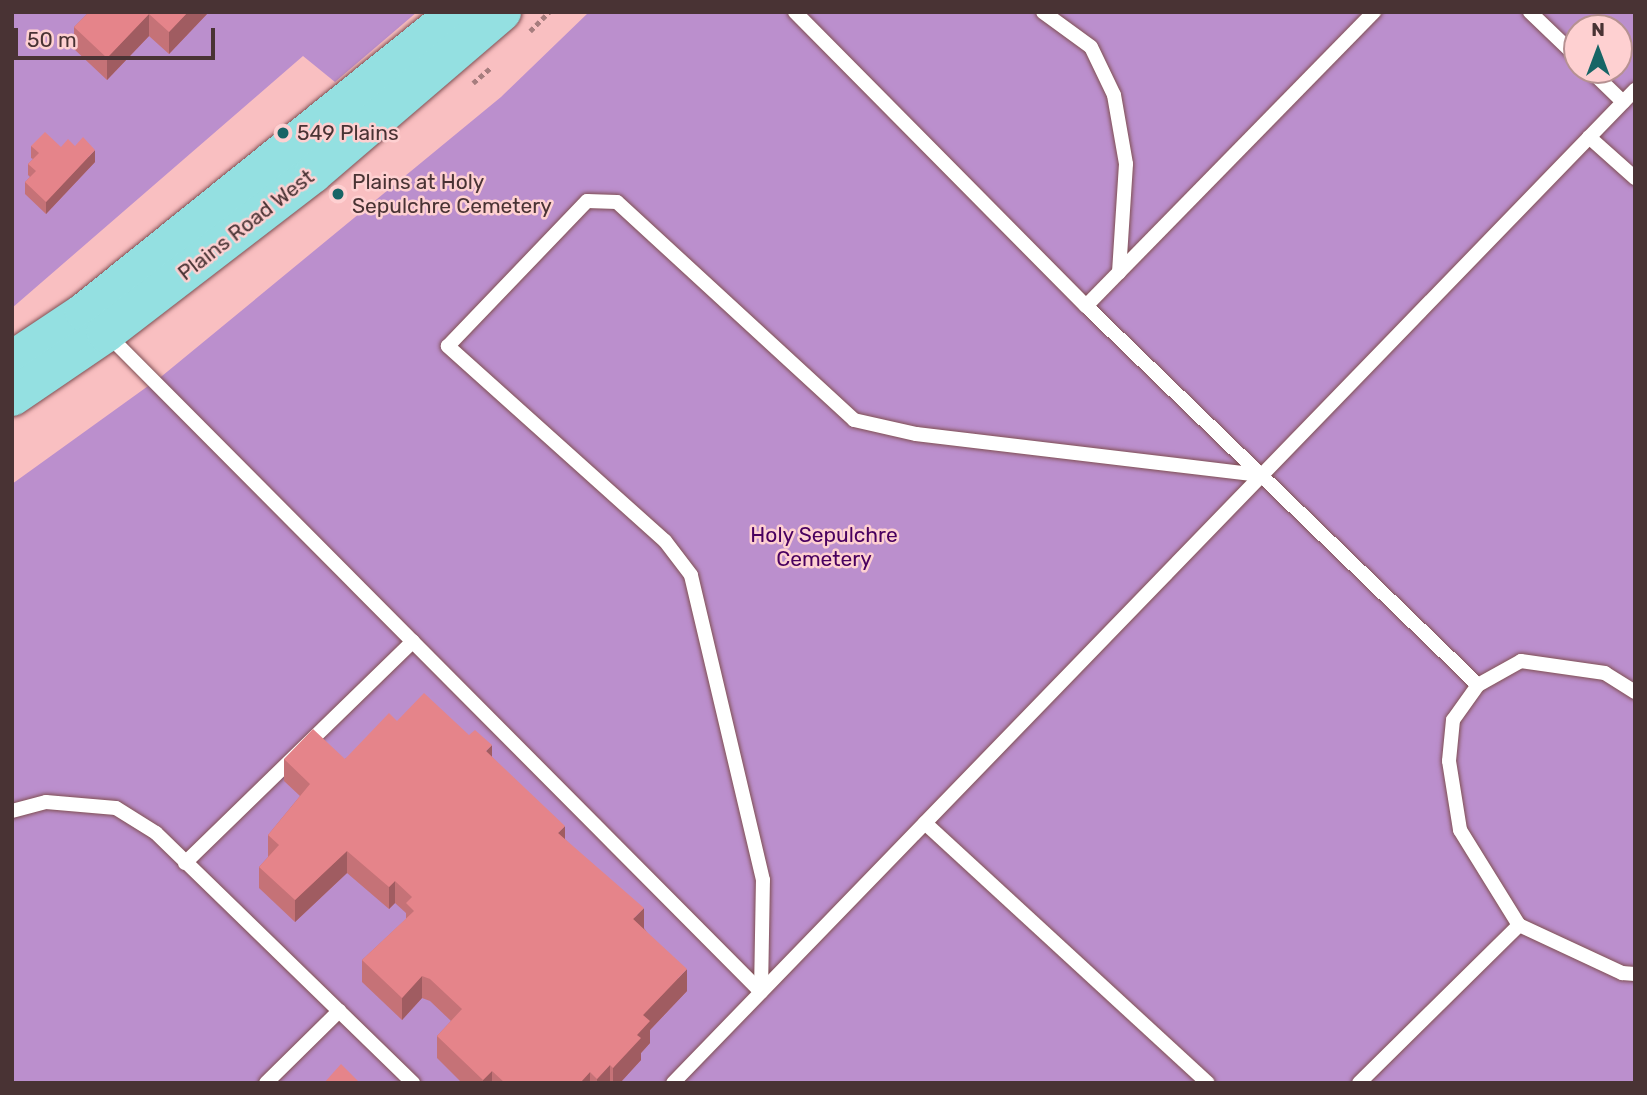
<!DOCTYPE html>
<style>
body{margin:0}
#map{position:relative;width:1647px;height:1095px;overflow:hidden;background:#f9bfc1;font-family:Rubik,sans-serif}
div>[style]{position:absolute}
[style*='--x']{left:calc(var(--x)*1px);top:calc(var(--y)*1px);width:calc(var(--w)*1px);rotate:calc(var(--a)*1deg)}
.green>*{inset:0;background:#bb8fcd}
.path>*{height:4.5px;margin-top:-2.25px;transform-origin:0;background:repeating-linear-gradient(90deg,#a67d7e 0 5px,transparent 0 8.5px)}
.roads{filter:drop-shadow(0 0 2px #804f52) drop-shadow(0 0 2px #804f52)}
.lane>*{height:14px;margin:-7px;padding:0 7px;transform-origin:7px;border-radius:7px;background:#fff}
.primary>*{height:38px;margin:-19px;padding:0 19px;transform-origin:19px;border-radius:19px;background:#94e0e1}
.wall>*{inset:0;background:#c57277}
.shaded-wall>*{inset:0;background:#a05c61}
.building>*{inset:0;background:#e5848a}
.dots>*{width:19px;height:19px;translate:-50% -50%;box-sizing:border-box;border:4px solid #fed0d1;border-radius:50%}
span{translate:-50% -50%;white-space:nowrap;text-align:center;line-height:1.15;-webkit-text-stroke:5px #fed0d1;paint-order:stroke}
.poi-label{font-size:21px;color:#493334}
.left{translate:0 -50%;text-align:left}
.street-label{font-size:21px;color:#493334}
.park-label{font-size:21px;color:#49005f}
.frame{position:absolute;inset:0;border:14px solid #493334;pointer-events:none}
.north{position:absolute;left:1563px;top:14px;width:70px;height:70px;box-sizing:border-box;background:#fed0d1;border:2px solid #b69192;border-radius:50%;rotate:0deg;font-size:19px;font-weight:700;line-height:28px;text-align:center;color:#493334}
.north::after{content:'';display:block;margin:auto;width:24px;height:32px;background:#176566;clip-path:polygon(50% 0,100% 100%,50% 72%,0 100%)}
.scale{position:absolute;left:14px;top:28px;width:201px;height:32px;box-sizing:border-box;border:4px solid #493334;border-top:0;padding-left:9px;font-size:21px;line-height:24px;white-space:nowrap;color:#493334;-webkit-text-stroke:5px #fed0d1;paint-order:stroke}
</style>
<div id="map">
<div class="green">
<i style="clip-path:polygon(12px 12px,417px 12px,335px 82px,303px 56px,12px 308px)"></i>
<i style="clip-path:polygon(evenodd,589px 12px,1635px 12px,1635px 1083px,12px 1083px,12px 484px,162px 376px,501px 97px,589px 12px,1577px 28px,1619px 28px,1619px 70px,1577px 70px,1577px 28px)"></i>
</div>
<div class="path">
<i style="--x:530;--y:31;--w:27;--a:-45"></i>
<i style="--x:473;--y:83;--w:23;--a:-41"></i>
</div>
<div class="roads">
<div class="lane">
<i style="--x:795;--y:12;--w:414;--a:45.3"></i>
<i style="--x:1086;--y:306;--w:545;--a:44.03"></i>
<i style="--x:1043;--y:12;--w:59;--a:36.1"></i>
<i style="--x:1091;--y:47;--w:53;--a:64.4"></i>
<i style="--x:1114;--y:95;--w:70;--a:80.1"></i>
<i style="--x:1126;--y:164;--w:109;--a:93.7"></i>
<i style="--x:1530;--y:12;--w:65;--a:43.8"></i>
<i style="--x:1590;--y:70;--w:46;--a:44.1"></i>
<i style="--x:1589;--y:137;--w:62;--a:41.7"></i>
<i style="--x:1086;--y:306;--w:412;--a:-45.6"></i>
<i style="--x:108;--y:335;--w:926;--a:45.17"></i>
<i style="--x:1635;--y:692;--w:36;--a:-148"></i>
<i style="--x:1605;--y:673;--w:85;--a:-171.9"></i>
<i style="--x:1521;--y:661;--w:49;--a:150.8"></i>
<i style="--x:1478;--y:685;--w:43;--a:125.5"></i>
<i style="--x:1453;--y:720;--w:41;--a:95.6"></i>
<i style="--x:1449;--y:761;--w:70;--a:80.9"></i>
<i style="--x:1460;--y:830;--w:112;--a:58.2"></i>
<i style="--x:1519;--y:925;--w:114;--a:25"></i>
<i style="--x:1622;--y:973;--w:13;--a:4"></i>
<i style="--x:12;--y:811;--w:35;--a:-15"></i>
<i style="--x:46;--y:802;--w:70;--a:4.9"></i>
<i style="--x:116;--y:808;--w:47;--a:32"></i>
<i style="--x:156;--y:833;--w:359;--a:44.2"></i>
<i style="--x:925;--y:823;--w:384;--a:42.6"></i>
<i style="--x:185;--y:863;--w:318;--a:-44.2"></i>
<i style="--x:761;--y:992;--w:112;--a:-89"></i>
<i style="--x:763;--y:880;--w:313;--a:-103.3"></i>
<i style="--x:691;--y:575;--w:43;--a:-127.4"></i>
<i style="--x:665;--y:541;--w:292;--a:-138.1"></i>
<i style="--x:448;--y:346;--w:201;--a:-46.2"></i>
<i style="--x:587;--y:201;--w:30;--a:2"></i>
<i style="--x:617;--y:202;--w:322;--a:42.6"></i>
<i style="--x:854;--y:420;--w:64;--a:12.7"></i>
<i style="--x:916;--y:434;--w:347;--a:6.8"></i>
<i style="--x:266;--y:1083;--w:103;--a:-44.6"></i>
<i style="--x:673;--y:1083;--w:1383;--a:-45.91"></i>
<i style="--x:1359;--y:1083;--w:225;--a:-44.6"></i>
</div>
<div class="primary">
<i style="--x:12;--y:360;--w:87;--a:-33.7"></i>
<i style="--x:84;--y:312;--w:479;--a:-38.8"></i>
<i style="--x:12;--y:397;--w:114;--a:-34.2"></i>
<i style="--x:106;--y:333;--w:261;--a:-37.5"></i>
<i style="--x:313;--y:174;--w:249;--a:-40.6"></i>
</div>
</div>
<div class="wall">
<i style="clip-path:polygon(89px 12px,207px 12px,207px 14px,169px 54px,149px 36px,107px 80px,74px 49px,74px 27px)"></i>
<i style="clip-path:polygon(31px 146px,61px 147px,75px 146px,95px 162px,46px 214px,25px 194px,25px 182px,30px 177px,28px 175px,28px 164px,33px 159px,31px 158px)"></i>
<i style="clip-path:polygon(397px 721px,492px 757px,644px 928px,687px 991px,650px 1030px,650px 1043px,641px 1053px,641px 1060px,620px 1083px,462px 1083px,437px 1058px,437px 1036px,451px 1021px,430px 1001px,422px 998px,402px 1020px,362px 982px,362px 960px,406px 919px,406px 913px,395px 903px,389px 909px,347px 873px,295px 922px,259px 888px,259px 867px,268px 857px,268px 835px,300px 796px,284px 781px,284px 759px,345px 759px)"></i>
</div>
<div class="shaded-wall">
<i style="clip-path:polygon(188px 12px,207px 12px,207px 14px,169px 54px,169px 32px)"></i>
<i style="clip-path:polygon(149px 14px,149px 36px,107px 80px,107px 58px)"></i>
<i style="clip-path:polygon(95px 150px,95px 162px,46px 214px,46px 202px)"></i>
<i style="clip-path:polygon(492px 745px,492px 767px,486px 751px)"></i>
<i style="clip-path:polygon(565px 826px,565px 848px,558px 833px)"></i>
<i style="clip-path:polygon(347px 851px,347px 873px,295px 922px,295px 900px)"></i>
<i style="clip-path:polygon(395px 881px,395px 903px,389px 909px,389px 887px)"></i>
<i style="clip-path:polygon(644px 908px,644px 930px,633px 919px)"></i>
<i style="clip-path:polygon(687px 969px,687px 991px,650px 1030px,650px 1043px,641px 1053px,641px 1060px,620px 1083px,613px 1083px,613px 1068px,637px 1035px,643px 1015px)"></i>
<i style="clip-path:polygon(422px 976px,422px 998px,402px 1020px,402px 998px)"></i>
<i style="clip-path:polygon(610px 1065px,610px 1083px,597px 1083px,597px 1079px)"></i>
<i style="clip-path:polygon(492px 1071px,492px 1083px,483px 1083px,483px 1080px)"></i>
<i style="clip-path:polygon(590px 1072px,590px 1083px,580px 1083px)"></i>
</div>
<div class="building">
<i style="clip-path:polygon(89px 12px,188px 12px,169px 32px,149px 14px,107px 58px,74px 27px)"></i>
<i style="clip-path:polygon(45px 132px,61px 147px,68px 139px,75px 146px,83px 137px,95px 150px,46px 202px,25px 182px,36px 171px,28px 164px,39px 153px,31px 146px)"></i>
<i style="clip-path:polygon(424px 693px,469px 735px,475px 730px,492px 745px,486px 751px,565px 826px,558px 833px,644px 908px,633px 919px,687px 969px,643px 1015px,650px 1021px,637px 1035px,641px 1038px,613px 1068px,610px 1065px,597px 1079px,590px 1072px,580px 1083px,505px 1083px,492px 1071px,483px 1080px,437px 1036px,462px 1009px,430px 979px,422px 976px,402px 998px,362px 960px,414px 911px,406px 903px,412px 897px,395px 881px,389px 887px,347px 851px,295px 900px,259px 867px,279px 845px,268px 835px,310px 784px,284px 759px,313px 729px,345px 759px,389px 713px,397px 721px)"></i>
<i style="clip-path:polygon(341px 1064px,360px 1083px,324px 1083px)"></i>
</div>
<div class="dots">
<i style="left:283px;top:133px;background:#176566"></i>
<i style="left:338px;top:194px;background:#176566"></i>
</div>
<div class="poi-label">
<span class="left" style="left:297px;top:133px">549 Plains</span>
<span class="left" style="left:352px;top:194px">Plains at Holy<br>Sepulchre Cemetery</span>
</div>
<div class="street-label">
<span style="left:246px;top:225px;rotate:-38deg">Plains Road West</span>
</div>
<div class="park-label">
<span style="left:824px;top:547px">Holy Sepulchre<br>Cemetery</span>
</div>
<div class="frame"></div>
<div class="north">N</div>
<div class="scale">50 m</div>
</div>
